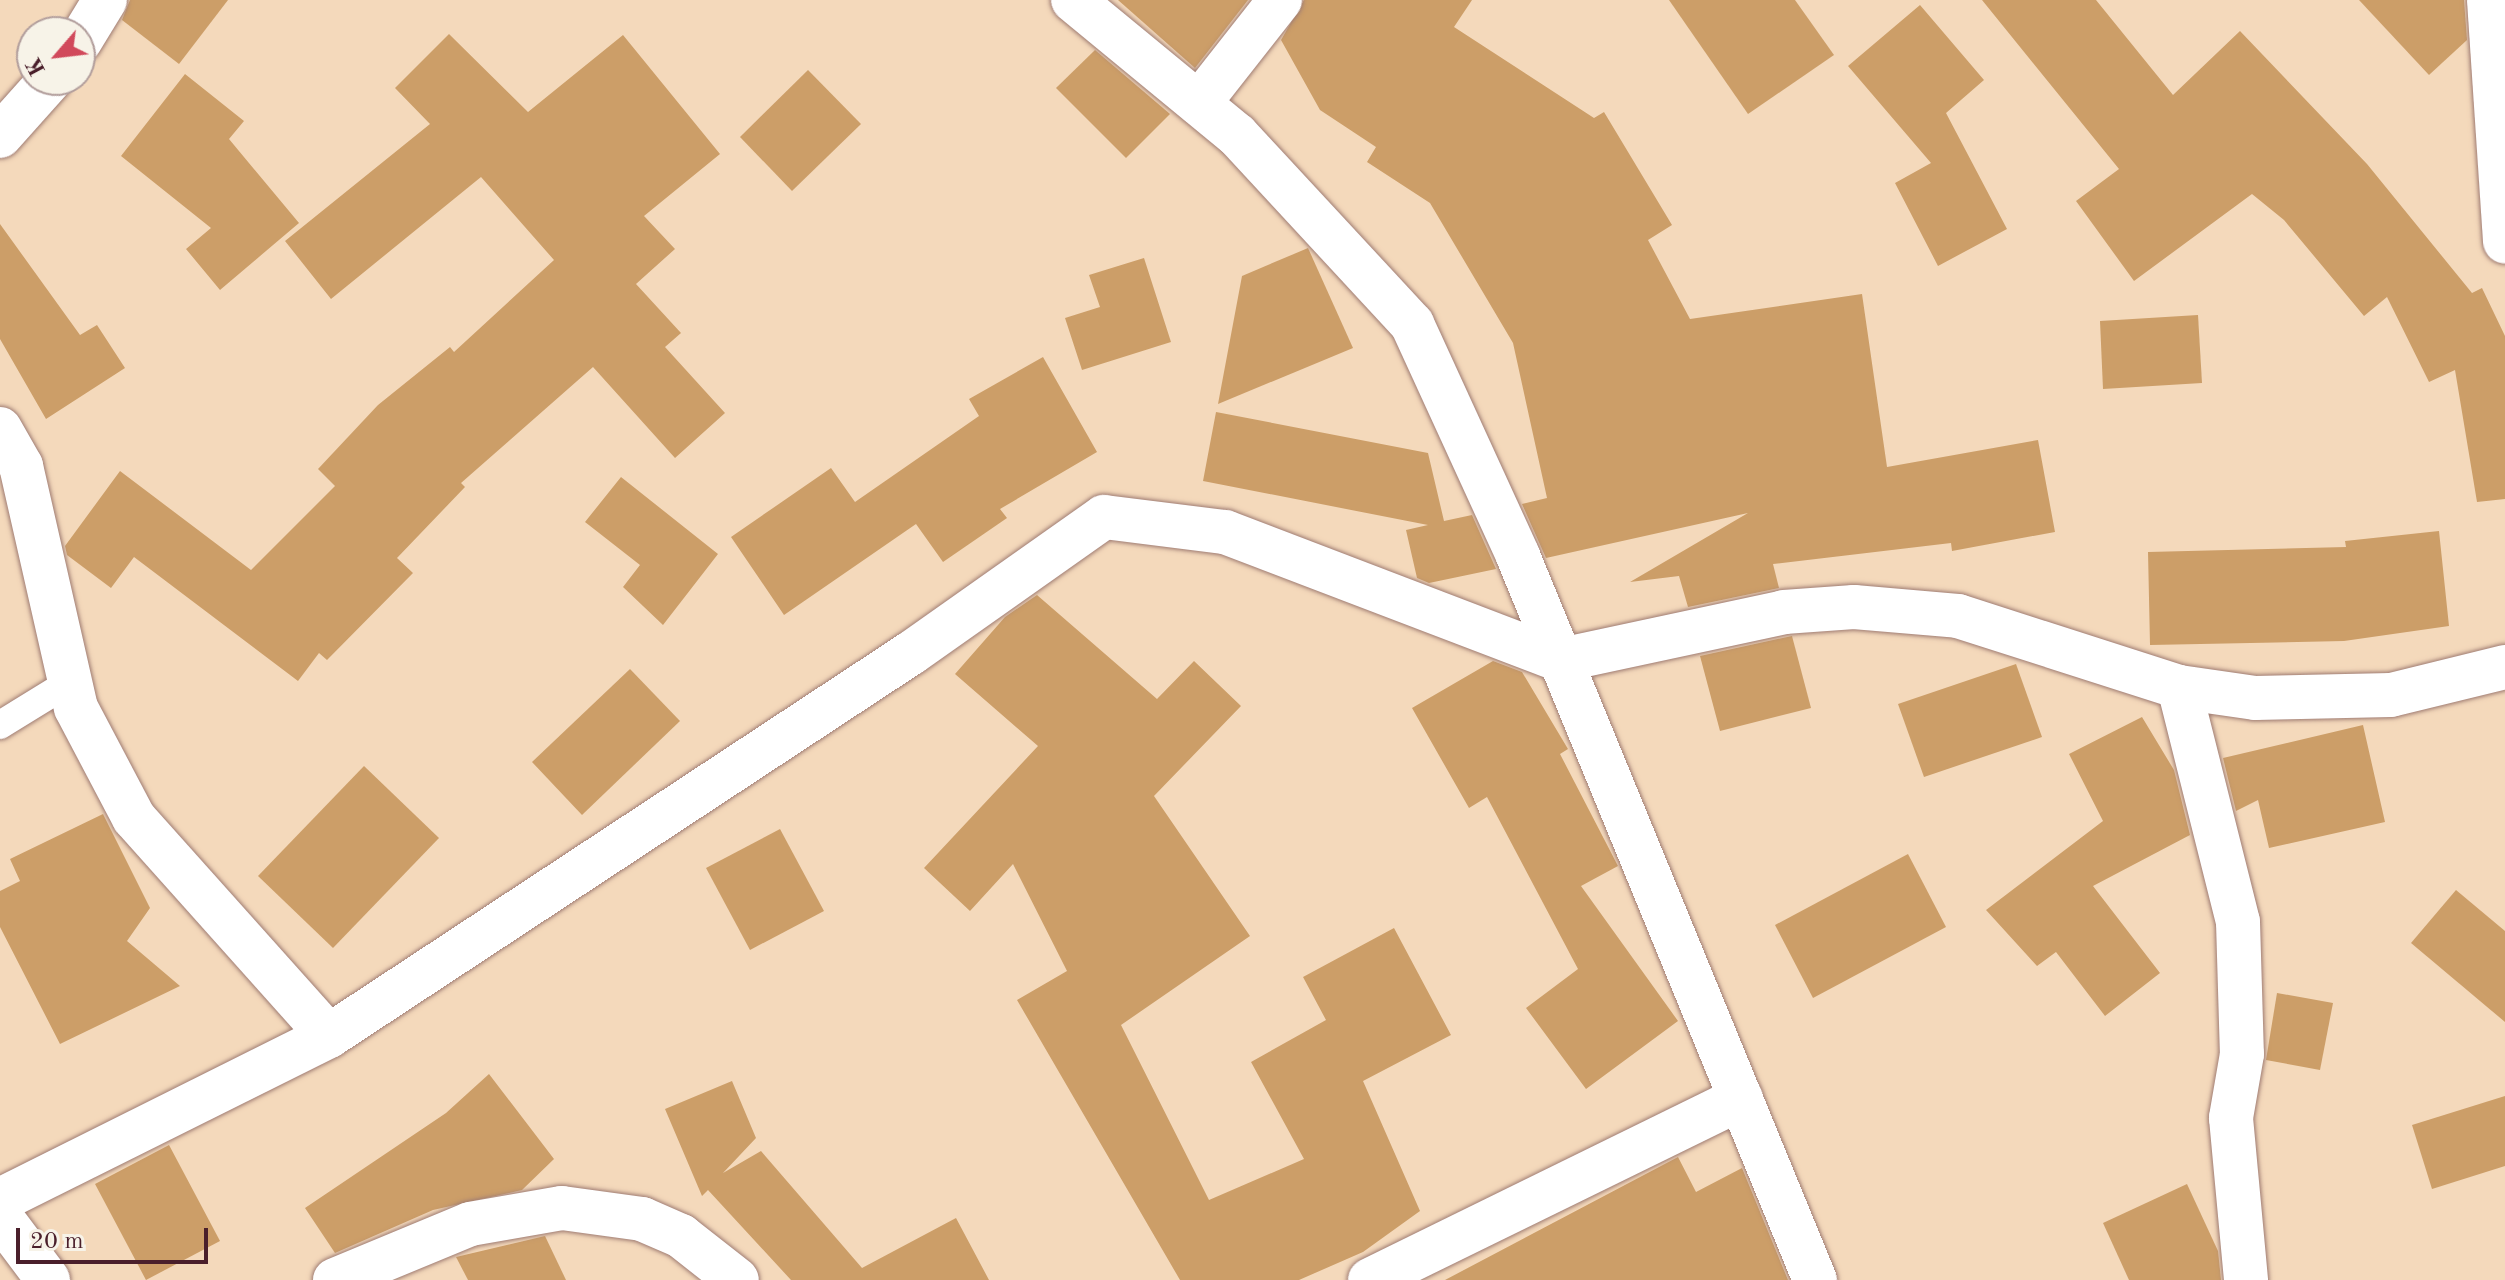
<!DOCTYPE html>
<style>
body{margin:0}
#map{position:relative;width:2505px;height:1280px;overflow:hidden;background:#f4d9bb;font-family:"Old Standard TT",serif}
div>[style]{position:absolute}
[style*='--x']{left:calc(var(--x)*1px);top:calc(var(--y)*1px);width:calc(var(--w)*1px);rotate:calc(var(--a)*1deg)}
.building>*{inset:0;background:#cc9e68}
.roads{filter:drop-shadow(0 0 2px #9f7c73) drop-shadow(0 0 2px #9f7c73)}
.lane>*{height:28px;margin:-14px;padding:0 14px;transform-origin:14px;border-radius:14px;background:#fff}
.street>*{height:44px;margin:-22px;padding:0 22px;transform-origin:22px;border-radius:22px;background:#fff}
span{translate:-50% -50%;white-space:nowrap;text-align:center;line-height:1.15;-webkit-text-stroke:6px #f7f3e8;paint-order:stroke}
.north{position:absolute;left:16px;top:16px;width:80px;height:80px;box-sizing:border-box;background:#f7f3e8;border:2px solid #b29e9c;border-radius:50%;rotate:242deg;font-size:22px;font-weight:700;line-height:32px;text-align:center;color:#4a1f2b}
.north::after{content:'';display:block;margin:auto;width:28px;height:36px;background:#d1495b;clip-path:polygon(50% 0,100% 100%,50% 72%,0 100%)}
.scale{position:absolute;left:16px;top:1228px;width:192px;height:36px;box-sizing:border-box;border:4px solid #4a1f2b;border-top:0;padding-left:10px;font-size:24px;line-height:28px;white-space:nowrap;color:#4a1f2b;-webkit-text-stroke:6px #f7f3e8;paint-order:stroke}
</style>
<div id="map">
<div class="building">
<i style="clip-path:polygon(130px 0,228px 0,179px 64px,122px 20px)"></i>
<i style="clip-path:polygon(1118px 0,1248px 0,1195px 68px)"></i>
<i style="clip-path:polygon(1304px 0,1472px 0,1454px 27px,1594px 118px,1604px 112px,1672px 225px,1648px 240px,1690px 319px,1862px 294px,1887px 467px,2038px 440px,2055px 532px,1952px 551px,1951px 543px,1773px 564px,1779px 588px,1688px 607px,1679px 576px,1630px 582px,1748px 513px,1546px 558px,1522px 504px,1547px 498px,1513px 343px,1430px 203px,1367px 162px,1376px 147px,1320px 110px,1281px 40px)"></i>
<i style="clip-path:polygon(1669px 0,1795px 0,1834px 55px,1748px 114px)"></i>
<i style="clip-path:polygon(1982px 0,2096px 0,2173px 95px,2240px 31px,2367px 164px,2472px 293px,2482px 288px,2505px 336px,2505px 499px,2477px 502px,2455px 370px,2429px 382px,2387px 297px,2364px 316px,2284px 220px,2252px 194px,2134px 281px,2076px 201px,2119px 169px)"></i>
<i style="clip-path:polygon(2359px 0,2464px 0,2467px 40px,2429px 75px)"></i>
<i style="clip-path:polygon(1920px 5px,1984px 80px,1946px 113px,2007px 229px,1938px 266px,1895px 183px,1931px 163px,1848px 66px)"></i>
<i style="clip-path:polygon(449px 34px,528px 112px,623px 35px,720px 154px,644px 216px,675px 249px,636px 284px,681px 333px,665px 347px,725px 413px,675px 458px,593px 367px,461px 483px,465px 487px,397px 558px,413px 573px,327px 660px,319px 653px,298px 681px,134px 557px,111px 588px,67px 555px,65px 546px,120px 471px,251px 570px,335px 486px,318px 469px,378px 405px,450px 347px,454px 352px,554px 260px,481px 177px,331px 299px,285px 241px,430px 124px,395px 88px)"></i>
<i style="clip-path:polygon(1095px 50px,1170px 114px,1126px 158px,1056px 88px)"></i>
<i style="clip-path:polygon(808px 70px,861px 124px,792px 191px,740px 137px)"></i>
<i style="clip-path:polygon(185px 74px,244px 121px,229px 139px,299px 223px,220px 290px,186px 249px,211px 228px,121px 156px)"></i>
<i style="clip-path:polygon(0 224px,80px 335px,97px 325px,125px 368px,46px 419px,0 339px)"></i>
<i style="clip-path:polygon(1308px 248px,1353px 348px,1218px 404px,1242px 276px)"></i>
<i style="clip-path:polygon(1144px 258px,1171px 342px,1082px 370px,1065px 318px,1100px 307px,1089px 275px)"></i>
<i style="clip-path:polygon(2198px 315px,2202px 383px,2103px 389px,2100px 321px)"></i>
<i style="clip-path:polygon(1043px 357px,1097px 452px,1000px 509px,1007px 518px,943px 562px,916px 524px,784px 615px,731px 537px,831px 468px,855px 502px,979px 416px,969px 399px)"></i>
<i style="clip-path:polygon(1216px 412px,1428px 453px,1444px 521px,1472px 515px,1496px 569px,1429px 583px,1417px 578px,1406px 530px,1428px 525px,1203px 481px)"></i>
<i style="clip-path:polygon(621px 477px,718px 554px,663px 625px,623px 587px,640px 565px,585px 522px)"></i>
<i style="clip-path:polygon(2439px 531px,2449px 626px,2344px 641px,2150px 645px,2148px 552px,2346px 547px,2345px 541px)"></i>
<i style="clip-path:polygon(1037px 595px,1157px 699px,1194px 661px,1241px 706px,1154px 796px,1250px 936px,1121px 1025px,1209px 1200px,1304px 1159px,1251px 1062px,1326px 1020px,1303px 977px,1394px 928px,1451px 1035px,1363px 1081px,1420px 1211px,1363px 1252px,1299px 1280px,1180px 1280px,1017px 1000px,1067px 971px,1013px 864px,970px 911px,924px 868px,1038px 746px,955px 674px,1005px 617px)"></i>
<i style="clip-path:polygon(1792px 636px,1811px 708px,1720px 731px,1700px 656px)"></i>
<i style="clip-path:polygon(1493px 661px,1522px 672px,1568px 749px,1560px 754px,1618px 866px,1581px 886px,1678px 1021px,1586px 1089px,1526px 1008px,1578px 969px,1487px 797px,1469px 808px,1412px 708px)"></i>
<i style="clip-path:polygon(2016px 664px,2042px 737px,1924px 777px,1898px 704px)"></i>
<i style="clip-path:polygon(630px 669px,680px 721px,582px 815px,532px 762px)"></i>
<i style="clip-path:polygon(2142px 717px,2174px 770px,2190px 835px,2093px 886px,2160px 973px,2105px 1016px,2056px 952px,2037px 966px,1986px 910px,2103px 821px,2069px 754px)"></i>
<i style="clip-path:polygon(2363px 725px,2385px 822px,2269px 848px,2258px 800px,2236px 811px,2223px 758px)"></i>
<i style="clip-path:polygon(364px 766px,439px 838px,333px 948px,258px 876px)"></i>
<i style="clip-path:polygon(103px 814px,150px 908px,127px 941px,180px 986px,60px 1044px,0 927px,0 891px,20px 881px,10px 859px)"></i>
<i style="clip-path:polygon(780px 829px,824px 911px,750px 950px,706px 868px)"></i>
<i style="clip-path:polygon(1908px 854px,1946px 927px,1813px 998px,1775px 925px)"></i>
<i style="clip-path:polygon(2456px 890px,2505px 931px,2505px 1022px,2411px 943px)"></i>
<i style="clip-path:polygon(2277px 993px,2333px 1003px,2320px 1070px,2266px 1060px)"></i>
<i style="clip-path:polygon(489px 1074px,554px 1159px,522px 1190px,433px 1210px,335px 1253px,305px 1208px,446px 1113px)"></i>
<i style="clip-path:polygon(732px 1081px,756px 1138px,723px 1173px,761px 1151px,862px 1268px,956px 1218px,989px 1280px,791px 1280px,708px 1190px,702px 1196px,665px 1109px)"></i>
<i style="clip-path:polygon(2505px 1096px,2505px 1166px,2432px 1189px,2412px 1125px)"></i>
<i style="clip-path:polygon(169px 1145px,220px 1241px,146px 1280px,95px 1184px)"></i>
<i style="clip-path:polygon(1678px 1157px,1696px 1192px,1742px 1168px,1788px 1280px,1445px 1280px)"></i>
<i style="clip-path:polygon(2187px 1184px,2218px 1251px,2221px 1280px,2129px 1280px,2103px 1223px)"></i>
<i style="clip-path:polygon(545px 1236px,566px 1280px,468px 1280px,456px 1257px)"></i>
</div>
<div class="roads">
<div class="lane">
<i style="--x:0;--y:725;--w:82;--a:-31.6"></i>
</div>
<div class="street">
<i style="--x:1073;--y:0;--w:212;--a:39.5"></i>
<i style="--x:1237;--y:135;--w:258;--a:47.2"></i>
<i style="--x:1412;--y:324;--w:255;--a:65.4"></i>
<i style="--x:1518;--y:556;--w:783;--a:67.7"></i>
<i style="--x:2489;--y:0;--w:242;--a:86.2"></i>
<i style="--x:80;--y:41;--w:48;--a:-58.6"></i>
<i style="--x:1199;--y:103;--w:131;--a:-51.8"></i>
<i style="--x:0;--y:136;--w:75;--a:-48.2"></i>
<i style="--x:0;--y:429;--w:43;--a:60.4"></i>
<i style="--x:21;--y:466;--w:248;--a:77.2"></i>
<i style="--x:76;--y:708;--w:124;--a:62.2"></i>
<i style="--x:134;--y:818;--w:292;--a:48.2"></i>
<i style="--x:2179;--y:687;--w:242;--a:75.9"></i>
<i style="--x:2238;--y:922;--w:132;--a:88.3"></i>
<i style="--x:2242;--y:1054;--w:65;--a:99.8"></i>
<i style="--x:2231;--y:1118;--w:163;--a:84.7"></i>
<i style="--x:0;--y:1200;--w:368;--a:-26.5"></i>
<i style="--x:329;--y:1036;--w:697;--a:-33.35"></i>
<i style="--x:911;--y:653;--w:236;--a:-35.2"></i>
<i style="--x:1104;--y:517;--w:122;--a:7.1"></i>
<i style="--x:1225;--y:532;--w:360;--a:20.9"></i>
<i style="--x:1561;--y:660;--w:228;--a:-12.1"></i>
<i style="--x:1784;--y:612;--w:70;--a:-4.1"></i>
<i style="--x:1854;--y:607;--w:104;--a:4.9"></i>
<i style="--x:1958;--y:616;--w:232;--a:17.8"></i>
<i style="--x:2179;--y:687;--w:77;--a:8.2"></i>
<i style="--x:2255;--y:698;--w:136;--a:-1.3"></i>
<i style="--x:2391;--y:695;--w:117;--a:-13.8"></i>
<i style="--x:0;--y:1216;--w:80;--a:53.1"></i>
<i style="--x:335;--y:1280;--w:146;--a:-22.5"></i>
<i style="--x:470;--y:1224;--w:93;--a:-9.9"></i>
<i style="--x:562;--y:1208;--w:81;--a:7.8"></i>
<i style="--x:642;--y:1219;--w:43;--a:23.6"></i>
<i style="--x:681;--y:1236;--w:71;--a:38.2"></i>
<i style="--x:1370;--y:1280;--w:413;--a:-26.1"></i>
</div>
</div>
<div class="north">K</div>
<div class="scale">20 m</div>
</div>
